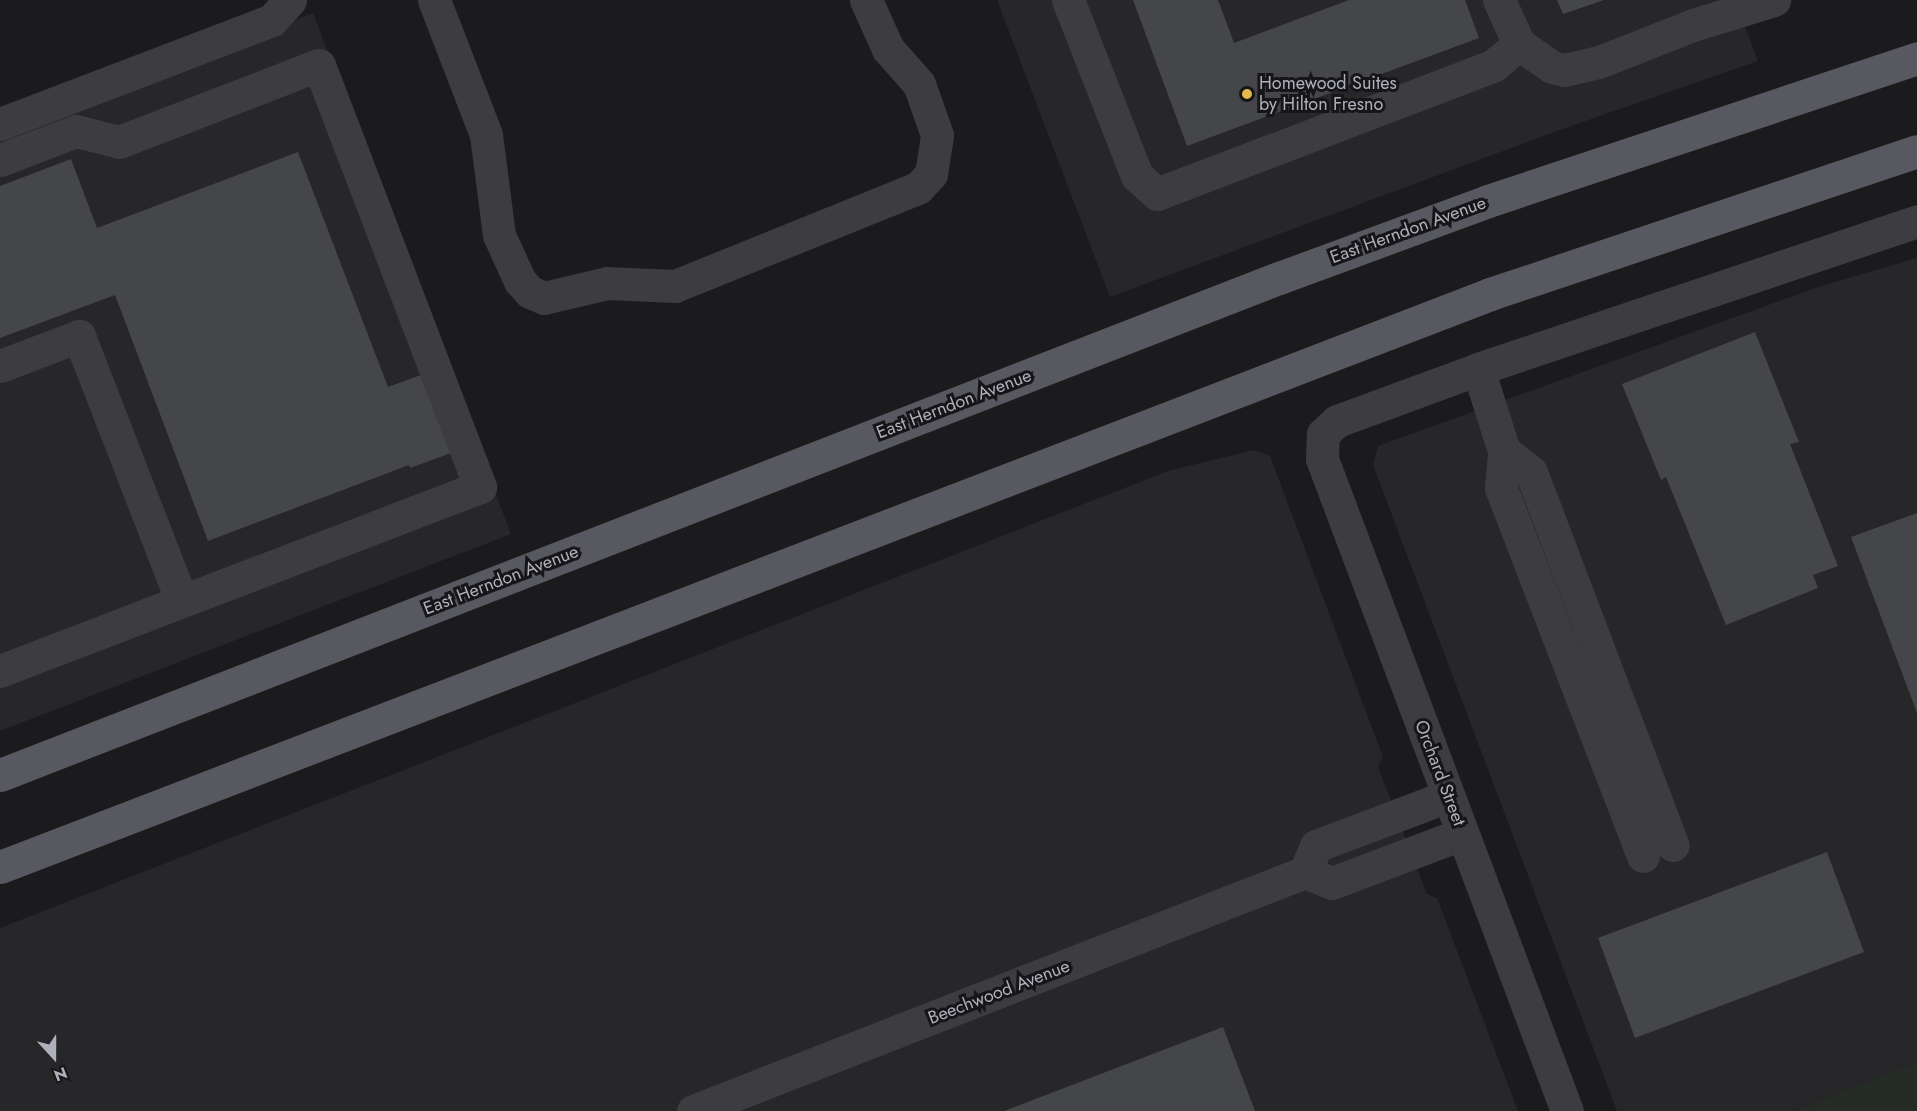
<!DOCTYPE html>
<style>
body{margin:0}
#map{position:relative;width:1917px;height:1111px;overflow:hidden;background:#1b1a1c;font-family:Jost,sans-serif}
div>[style]{position:absolute}
[style*='--x']{left:calc(var(--x)*1px);top:calc(var(--y)*1px);width:calc(var(--w)*1px);rotate:calc(var(--a)*1deg)}
.built>*{inset:0;background:#272629}
.green>*{inset:0;background:#252c26}
.building>*{inset:0;background:#454649}
.minor>*{height:33px;margin:-16.5px;padding:0 16.5px;transform-origin:16.5px;border-radius:16.5px;background:#3c3c41}
.major>*{height:33px;margin:-16.5px;padding:0 16.5px;transform-origin:16.5px;border-radius:16.5px;background:#585960}
.dots>*{width:16px;height:16px;translate:-50% -50%;box-sizing:border-box;border:3px solid #161517;border-radius:50%}
span{translate:-50% -50%;white-space:nowrap;text-align:center;line-height:1.15;-webkit-text-stroke:6px #161517;paint-order:stroke}
.poi-label{font-size:18px;color:#aeb1bb}
.left{translate:0 -50%;text-align:left}
.street-label{font-size:18px;color:#aeb1bb}
.north{position:absolute;left:24px;top:1027px;width:60px;height:60px;-webkit-text-stroke:4px #161517;paint-order:stroke;rotate:159deg;font-size:16px;font-weight:700;line-height:24px;text-align:center;color:#aeb1bb}
.north::after{content:'';display:block;margin:auto;width:21px;height:27px;background:#aeb1bb;clip-path:polygon(50% 0,100% 100%,50% 72%,0 100%)}
</style>
<div id="map">
<div class="built">
<i style="clip-path:polygon(997px 0,1735px 0,1758px 61px,1554px 132px,1110px 297px)"></i>
<i style="clip-path:polygon(313px 13px,511px 534px,0 731px,0 135px)"></i>
<i style="clip-path:polygon(1917px 258px,1917px 1062px,1793px 1111px,1617px 1111px,1373px 465px,1378px 446px,1821px 286px)"></i>
<i style="clip-path:polygon(1254px 450px,1270px 456px,1383px 757px,1378px 767px,1427px 894px,1437px 898px,1518px 1111px,0 1111px,0 928px,1168px 471px)"></i>
</div>
<div class="green">
<i style="clip-path:polygon(1917px 1062px,1917px 1111px,1793px 1111px)"></i>
</div>
<div class="building">
<i style="clip-path:polygon(1133px 0,1218px 0,1234px 43px,1349px 0,1465px 0,1479px 38px,1187px 146px)"></i>
<i style="clip-path:polygon(1557px 0,1604px 0,1563px 14px)"></i>
<i style="clip-path:polygon(298px 152px,388px 387px,421px 375px,451px 453px,410px 468px,409px 465px,208px 541px,115px 295px,0 338px,0 186px,71px 159px,97px 228px)"></i>
<i style="clip-path:polygon(1755px 332px,1799px 442px,1790px 444px,1838px 566px,1813px 575px,1818px 588px,1726px 625px,1666px 477px,1661px 480px,1622px 384px)"></i>
<i style="clip-path:polygon(1917px 513px,1917px 713px,1851px 537px)"></i>
<i style="clip-path:polygon(1827px 852px,1864px 952px,1635px 1038px,1598px 938px)"></i>
<i style="clip-path:polygon(1223px 1027px,1255px 1111px,1004px 1111px)"></i>
</div>
<div class="minor">
<i style="--x:434;--y:0;--w:145;--a:68.9"></i>
<i style="--x:486;--y:135;--w:101;--a:82.6"></i>
<i style="--x:499;--y:235;--w:51;--a:65.5"></i>
<i style="--x:520;--y:281;--w:15;--a:48"></i>
<i style="--x:530;--y:292;--w:15;--a:23"></i>
<i style="--x:544;--y:298;--w:65;--a:-13.4"></i>
<i style="--x:607;--y:283;--w:68;--a:2.5"></i>
<i style="--x:675;--y:286;--w:262;--a:-22"></i>
<i style="--x:918;--y:188;--w:19;--a:-47"></i>
<i style="--x:931;--y:174;--w:39;--a:-81"></i>
<i style="--x:937;--y:135;--w:54;--a:-109.4"></i>
<i style="--x:919;--y:84;--w:47;--a:-131.5"></i>
<i style="--x:888;--y:49;--w:54;--a:-114.2"></i>
<i style="--x:1068;--y:0;--w:189;--a:68.6"></i>
<i style="--x:1137;--y:176;--w:27;--a:42"></i>
<i style="--x:1157;--y:194;--w:361;--a:-20.9"></i>
<i style="--x:1494;--y:65;--w:33;--a:-40"></i>
<i style="--x:1499;--y:0;--w:48;--a:65.6"></i>
<i style="--x:1519;--y:44;--w:40;--a:34.9"></i>
<i style="--x:1552;--y:67;--w:12;--a:14"></i>
<i style="--x:1564;--y:70;--w:36;--a:-13"></i>
<i style="--x:1599;--y:62;--w:101;--a:-21.5"></i>
<i style="--x:1693;--y:25;--w:85;--a:-17.2"></i>
<i style="--x:0;--y:124;--w:291;--a:-20.9"></i>
<i style="--x:272;--y:20;--w:27;--a:-48"></i>
<i style="--x:0;--y:160;--w:81;--a:-20.9"></i>
<i style="--x:76;--y:131;--w:44;--a:14.3"></i>
<i style="--x:119;--y:142;--w:214;--a:-21.1"></i>
<i style="--x:319;--y:65;--w:452;--a:69.1"></i>
<i style="--x:480;--y:487;--w:514;--a:159.03"></i>
<i style="--x:0;--y:366;--w:85;--a:-20.8"></i>
<i style="--x:79;--y:336;--w:284;--a:68.8"></i>
<i style="--x:1478;--y:369;--w:86;--a:72.4"></i>
<i style="--x:1448;--y:796;--w:141;--a:159.3"></i>
<i style="--x:1316;--y:846;--w:28;--a:113"></i>
<i style="--x:1305;--y:872;--w:29;--a:22"></i>
<i style="--x:1332;--y:883;--w:139;--a:-20.7"></i>
<i style="--x:1643;--y:856;--w:394;--a:-111.1"></i>
<i style="--x:1501;--y:488;--w:37;--a:-85"></i>
<i style="--x:1504;--y:451;--w:34;--a:38"></i>
<i style="--x:1531;--y:472;--w:399;--a:69.2"></i>
<i style="--x:693;--y:1111;--w:657;--a:-21.33"></i>
<i style="--x:1567;--y:1111;--w:697;--a:-110.59"></i>
<i style="--x:1322;--y:459;--w:25;--a:-88"></i>
<i style="--x:1323;--y:434;--w:19;--a:-43"></i>
<i style="--x:1337;--y:421;--w:150;--a:-20.2"></i>
<i style="--x:1478;--y:369;--w:463;--a:-18.6"></i>
</div>
<div class="major">
<i style="--x:0;--y:775;--w:1372;--a:-21.24"></i>
<i style="--x:1279;--y:278;--w:223;--a:-20.2"></i>
<i style="--x:1488;--y:201;--w:452;--a:-18.4"></i>
<i style="--x:0;--y:867;--w:1596;--a:-21.03"></i>
<i style="--x:1490;--y:294;--w:450;--a:-18.5"></i>
</div>
<div class="dots">
<i style="left:1247px;top:94px;background:#e4b94b"></i>
</div>
<div class="poi-label">
<span class="left" style="left:1259px;top:94px">Homewood Suites<br>by Hilton Fresno</span>
</div>
<div class="street-label">
<span style="left:1408px;top:230px;rotate:-20deg">East Herndon Avenue</span>
<span style="left:954px;top:404px;rotate:-21deg">East Herndon Avenue</span>
<span style="left:501px;top:580px;rotate:-21deg">East Herndon Avenue</span>
<span style="left:1440px;top:773px;rotate:69deg">Orchard Street</span>
<span style="left:999px;top:992px;rotate:-21deg">Beechwood Avenue</span>
</div>
<div class="north">N</div>
</div>
